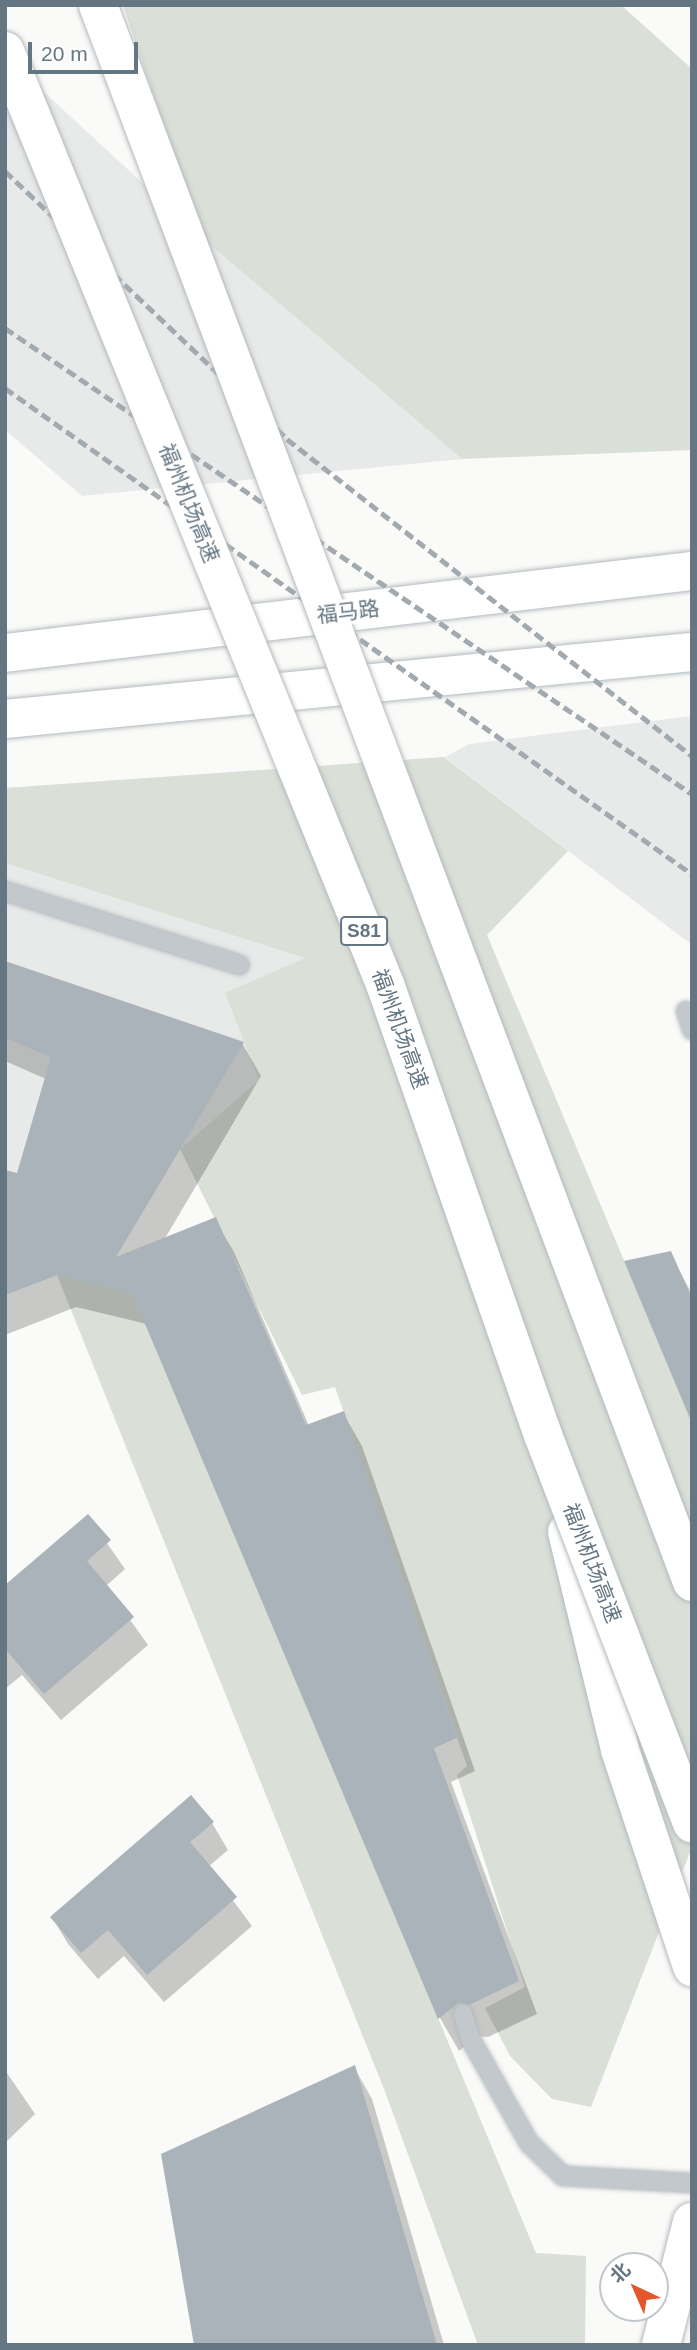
<!DOCTYPE html>
<meta charset="utf-8">
<style>
body{margin:0}
#map{position:relative;width:697px;height:2350px;overflow:hidden;background:#fafaf8;font-family:Arial,"Noto Sans SC",sans-serif}
div>[style]{position:absolute}
[style*='--x']{left:calc(var(--x)*1px);top:calc(var(--y)*1px);width:calc(var(--w)*1px);rotate:calc(var(--a)*1deg)}
.built>*{inset:0;background:#e8e9e9}
.green>*{inset:0;background:#dadfd7}
.shadow>*{inset:0;background:#0003}
.building>*{inset:0;background:#aab3b9}
.roads{filter:drop-shadow(0 0 2px #b3babf) drop-shadow(0 0 2px #b3babf)}
.service>*{height:18px;margin:-9px;padding:0 9px;transform-origin:9px;border-radius:9px;background:#c3c8cc}
.secondary>*{height:38px;margin:-19px;padding:0 19px;transform-origin:19px;border-radius:19px;background:#fff}
.primary>*{height:38px;margin:-19px;padding:0 19px;transform-origin:19px;border-radius:19px;background:#fff}
.trunk>*{height:38px;margin:-19px;padding:0 19px;transform-origin:19px;border-radius:19px;background:#fff}
.rail>*{height:5px;margin-top:-2.5px;transform-origin:0;background:repeating-linear-gradient(90deg,#a2aab0 0 10px,transparent 0 15px)}
.bridges{filter:drop-shadow(0 0 2px #b4b9bd) drop-shadow(0 0 2px #b4b9bd)}
.motorway-bridge>*{height:38px;margin:-19px;padding:0 19px;transform-origin:19px;border-radius:19px;background:#fff}
span{translate:-50% -50%;white-space:nowrap;text-align:center;line-height:1.15;-webkit-text-stroke:7px #fff;paint-order:stroke}
.shield-label span{padding:2px 5px;background:#fff;border:2px solid;border-radius:5px;-webkit-text-stroke-width:0}
.shield-label{font-size:19px;color:#657683;font-weight:700}
.street-label{font-size:21px;color:#657683}
.frame{position:absolute;inset:0;border:7px solid #657683;pointer-events:none}
.north{position:absolute;left:599px;top:2252px;width:70px;height:70px;box-sizing:border-box;background:#fff;border:2px solid #c1c8cd;border-radius:50%;rotate:316deg;font-size:19px;font-weight:700;line-height:28px;text-align:center;color:#657683}
.north::after{content:'';display:block;margin:auto;width:24px;height:32px;background:#e4572e;clip-path:polygon(50% 0,100% 100%,50% 72%,0 100%)}
.scale{position:absolute;left:28px;top:42px;width:110px;height:32px;box-sizing:border-box;border:4px solid #657683;border-top:0;padding-left:9px;font-size:21px;line-height:24px;white-space:nowrap;color:#657683;-webkit-text-stroke:5px #fff;paint-order:stroke}
</style>
<div id="map">
<div class="built">
<i style="clip-path:polygon(5px 56px,201px 237px,462px 459px,82px 496px,5px 430px)"></i>
<i style="clip-path:polygon(692px 716px,692px 945px,445px 757px,469px 744px)"></i>
<i style="clip-path:polygon(5px 863px,306px 958px,259px 1080px,180px 1149px,57px 1275px,5px 1295px)"></i>
</div>
<div class="green">
<i style="clip-path:polygon(123px 5px,621px 5px,692px 69px,692px 450px,462px 459px,201px 237px)"></i>
<i style="clip-path:polygon(444px 757px,568px 851px,487px 935px,692px 1422px,692px 1847px,591px 2107px,552px 2099px,510px 2056px,485px 2008px,525px 1987px,457px 1775px,467px 1766px,335px 1387px,302px 1395px,180px 1149px,259px 1080px,225px 993px,305px 958px,5px 863px,5px 788px)"></i>
<i style="clip-path:polygon(116px 1257px,201px 1449px,536px 2253px,586px 2256px,585px 2345px,478px 2345px,384px 2089px,57px 1275px)"></i>
</div>
<div class="shadow">
<i style="clip-path:polygon(5px 963px,242px 1043px,261px 1076px,164px 1240px,215px 1220px,234px 1252px,309px 1426px,343px 1413px,362px 1446px,475px 1771px,451px 1782px,537px 2014px,488px 2037px,478px 2036px,459px 2051px,440px 2018px,147px 1324px,76px 1307px,5px 1335px,5px 1172px,18px 1176px,46px 1079px,5px 1061px)"></i>
<i style="clip-path:polygon(670px 1253px,692px 1294px,692px 1417px,627px 1263px)"></i>
<i style="clip-path:polygon(88px 1516px,125px 1569px,106px 1586px,148px 1645px,61px 1720px,22px 1675px,5px 1689px,5px 1587px)"></i>
<i style="clip-path:polygon(212px 1823px,228px 1850px,208px 1867px,252px 1926px,164px 2002px,124px 1956px,98px 1979px,68px 1944px,52px 1917px)"></i>
<i style="clip-path:polygon(354px 2067px,372px 2099px,444px 2345px,196px 2345px)"></i>
<i style="clip-path:polygon(5px 2070px,35px 2114px,5px 2143px)"></i>
</div>
<div class="building">
<i style="clip-path:polygon(5px 961px,244px 1042px,116px 1257px,216px 1217px,306px 1425px,344px 1411px,457px 1738px,434px 1748px,519px 1981px,469px 2005px,459px 2003px,438px 2019px,132px 1293px,57px 1275px,5px 1295px,5px 1170px,17px 1173px,51px 1057px,5px 1038px)"></i>
<i style="clip-path:polygon(671px 1251px,692px 1299px,691px 1421px,624px 1261px)"></i>
<i style="clip-path:polygon(88px 1514px,111px 1540px,87px 1561px,134px 1617px,44px 1694px,5px 1649px,5px 1585px)"></i>
<i style="clip-path:polygon(191px 1795px,214px 1822px,190px 1842px,237px 1897px,147px 1975px,108px 1930px,81px 1953px,50px 1917px)"></i>
<i style="clip-path:polygon(355px 2065px,437px 2345px,194px 2345px,161px 2154px)"></i>
</div>
<div class="roads">
<div class="service">
<i style="--x:5;--y:891;--w:246;--a:17.5"></i>
<i style="--x:686;--y:1011;--w:20;--a:72"></i>
<i style="--x:463;--y:2014;--w:27;--a:73"></i>
<i style="--x:471;--y:2040;--w:118;--a:60.6"></i>
<i style="--x:529;--y:2143;--w:47;--a:44.1"></i>
<i style="--x:563;--y:2176;--w:129;--a:3.1"></i>
</div>
<div class="secondary">
<i style="--x:661;--y:2345;--w:127;--a:-75.9"></i>
</div>
<div class="primary">
<i style="--x:5;--y:653;--w:692;--a:-6.81"></i>
<i style="--x:5;--y:719;--w:690;--a:-5.57"></i>
</div>
<div class="trunk">
<i style="--x:567;--y:1532;--w:224;--a:76.3"></i>
<i style="--x:620;--y:1750;--w:229;--a:71.6"></i>
</div>
</div>
<div class="rail">
<i style="--x:5;--y:171;--w:389;--a:43.5"></i>
<i style="--x:287;--y:439;--w:514;--a:38.05"></i>
<i style="--x:5;--y:328;--w:830;--a:34.15"></i>
<i style="--x:5;--y:388;--w:842;--a:35.28"></i>
</div>
<div class="bridges">
<div class="motorway-bridge">
<i style="--x:98;--y:5;--w:1685;--a:69.36"></i>
<i style="--x:5;--y:51;--w:1007;--a:67.84"></i>
<i style="--x:385;--y:984;--w:478;--a:70.7"></i>
<i style="--x:543;--y:1435;--w:416;--a:69"></i>
</div>
</div>
<div class="shield-label">
<span style="left:364px;top:931px">S81</span>
</div>
<div class="street-label">
<span style="left:189px;top:503px;rotate:68deg">福州机场高速</span>
<span style="left:348px;top:612px;rotate:-7deg">福马路</span>
<span style="left:400px;top:1029px;rotate:70deg">福州机场高速</span>
<span style="left:592px;top:1563px;rotate:69deg">福州机场高速</span>
</div>
<div class="frame"></div>
<div class="north">北</div>
<div class="scale">20 m</div>
</div>
